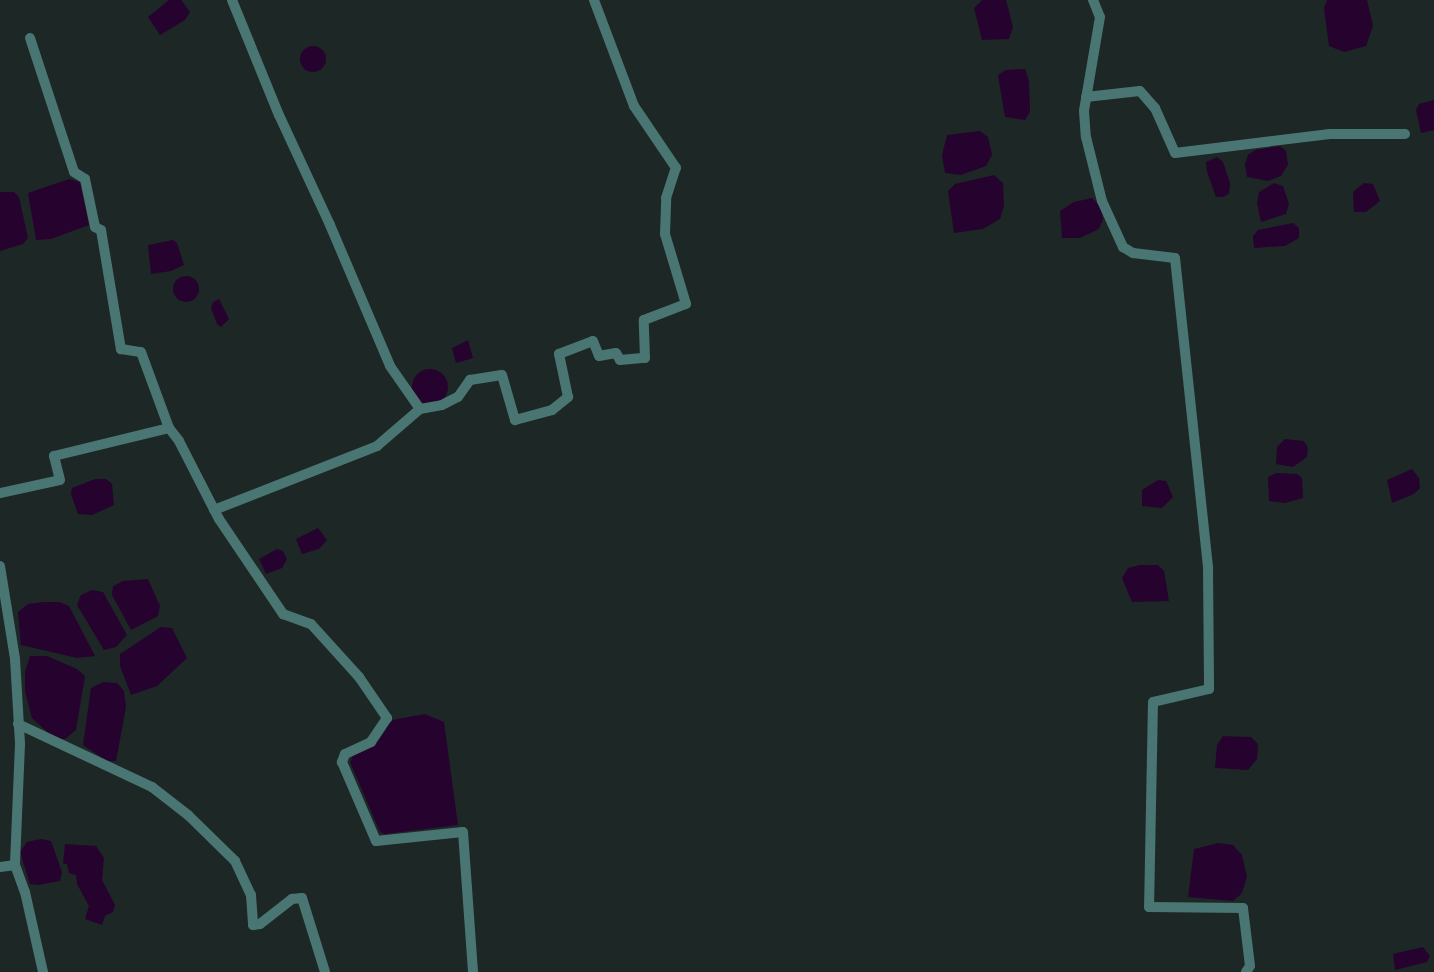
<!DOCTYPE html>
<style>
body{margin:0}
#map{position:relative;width:1434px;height:972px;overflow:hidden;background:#1d2726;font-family:"PT Sans",sans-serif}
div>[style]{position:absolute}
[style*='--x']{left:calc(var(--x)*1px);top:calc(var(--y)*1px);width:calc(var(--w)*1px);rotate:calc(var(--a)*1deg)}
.water>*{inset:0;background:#26032e}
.round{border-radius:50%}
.minor>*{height:10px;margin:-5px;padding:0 5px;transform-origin:5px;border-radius:5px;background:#497672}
span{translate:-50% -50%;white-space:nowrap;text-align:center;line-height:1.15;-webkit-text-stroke:7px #141d1d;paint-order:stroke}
</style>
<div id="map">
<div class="water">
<i style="clip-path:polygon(169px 0,181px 0,190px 12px,185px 20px,160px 35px,148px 17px)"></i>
<i style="clip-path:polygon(982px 0,1006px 0,1013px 27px,1009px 39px,982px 40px,974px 8px)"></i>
<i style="clip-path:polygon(1327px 0,1367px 0,1373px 26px,1366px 46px,1344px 52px,1329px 46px,1324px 8px)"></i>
<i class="round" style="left:300px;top:46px;width:26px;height:26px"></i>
<i style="clip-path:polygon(1025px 69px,1029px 81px,1030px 112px,1025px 120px,1005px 117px,998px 75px,1006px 70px)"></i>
<i style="clip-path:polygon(1434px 100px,1434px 130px,1421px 133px,1416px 110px,1419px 104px)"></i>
<i style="clip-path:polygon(980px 131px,988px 137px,992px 155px,986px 166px,961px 175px,945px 173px,942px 155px,947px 135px)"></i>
<i style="clip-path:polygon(1280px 146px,1286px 151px,1288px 165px,1281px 176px,1268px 181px,1247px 177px,1245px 164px,1248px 155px,1255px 150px)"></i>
<i style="clip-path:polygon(1217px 157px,1223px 162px,1230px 183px,1229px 194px,1223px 197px,1216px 197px,1207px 172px,1206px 162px)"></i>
<i style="clip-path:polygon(994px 175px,1003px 183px,1004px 206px,1000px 219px,983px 229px,954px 233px,948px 191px,955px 184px)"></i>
<i style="clip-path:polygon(69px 179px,80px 182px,89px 225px,51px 239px,36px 240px,28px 193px)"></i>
<i style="clip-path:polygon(1274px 183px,1283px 186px,1289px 204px,1286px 214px,1261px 222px,1257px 203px,1259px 192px)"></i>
<i style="clip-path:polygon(1364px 183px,1373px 184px,1380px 201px,1366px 212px,1354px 212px,1353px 192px)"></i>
<i style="clip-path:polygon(0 192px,14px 192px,19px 197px,28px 238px,23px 244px,0 251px)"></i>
<i style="clip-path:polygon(1092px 198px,1101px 206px,1103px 219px,1099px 229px,1080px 238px,1062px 238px,1060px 211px,1074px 202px)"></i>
<i style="clip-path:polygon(1293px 223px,1299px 228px,1299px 238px,1285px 246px,1254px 248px,1253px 236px,1258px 230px)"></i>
<i style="clip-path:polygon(173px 240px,177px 243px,184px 265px,171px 271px,151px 274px,148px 245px)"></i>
<i class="round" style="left:173px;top:276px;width:26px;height:26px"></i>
<i style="clip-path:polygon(219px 299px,229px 319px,221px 327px,217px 324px,211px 308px,213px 302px)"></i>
<i style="clip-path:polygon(468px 340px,473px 358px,456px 363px,452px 348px)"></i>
<i class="round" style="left:412px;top:369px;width:36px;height:36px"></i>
<i style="clip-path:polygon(1285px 439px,1304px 441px,1308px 448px,1307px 457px,1293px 467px,1276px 464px,1277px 447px)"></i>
<i style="clip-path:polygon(1412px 469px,1419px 478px,1420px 488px,1414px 494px,1392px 503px,1387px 480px)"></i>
<i style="clip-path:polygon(1276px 473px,1297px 474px,1302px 478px,1303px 498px,1285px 503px,1269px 501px,1268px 477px)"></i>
<i style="clip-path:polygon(95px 479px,106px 479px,112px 484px,114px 505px,92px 515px,78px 514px,71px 494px,72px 488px)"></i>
<i style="clip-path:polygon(1158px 480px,1166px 481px,1173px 497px,1162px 508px,1142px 506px,1142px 490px)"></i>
<i style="clip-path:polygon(318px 528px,327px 540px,319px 549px,302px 554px,296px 539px)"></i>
<i style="clip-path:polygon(277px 549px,283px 551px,287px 559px,282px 568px,266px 574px,259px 559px)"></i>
<i style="clip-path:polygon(1140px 565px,1158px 565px,1164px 571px,1169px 601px,1132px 602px,1122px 578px,1128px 568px)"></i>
<i style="clip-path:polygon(148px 579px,160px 606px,158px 616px,131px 630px,112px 595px,113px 586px,123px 581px)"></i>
<i style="clip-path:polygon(92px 590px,103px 592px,127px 635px,116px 647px,104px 650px,77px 605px,81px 595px)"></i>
<i style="clip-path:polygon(43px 602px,59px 602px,69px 606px,95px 656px,77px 658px,21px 645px,18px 612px,28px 604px)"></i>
<i style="clip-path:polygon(161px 627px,172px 628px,187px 658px,157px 686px,131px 695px,120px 666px,120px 654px)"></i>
<i style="clip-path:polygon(30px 656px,47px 656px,77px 669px,85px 676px,76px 730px,65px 739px,55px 739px,32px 718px,25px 691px,25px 672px)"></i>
<i style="clip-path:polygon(103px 682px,117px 683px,124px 691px,126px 707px,116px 761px,107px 761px,83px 745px,91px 688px)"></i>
<i style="clip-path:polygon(425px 714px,444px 722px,458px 825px,385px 834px,380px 832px,350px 762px,353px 756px,375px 746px,392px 720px)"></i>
<i style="clip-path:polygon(1223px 736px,1251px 737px,1258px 744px,1257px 759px,1248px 770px,1215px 768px,1217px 745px)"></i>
<i style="clip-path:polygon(41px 839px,51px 841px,62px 872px,60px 881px,38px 885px,30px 884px,20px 852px,27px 842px)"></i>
<i style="clip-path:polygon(1218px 843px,1233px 845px,1242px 855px,1247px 877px,1242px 893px,1233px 901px,1188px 897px,1194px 849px)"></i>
<i style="clip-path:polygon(65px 844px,96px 846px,104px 858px,102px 880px,115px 905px,113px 912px,105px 916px,102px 925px,85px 919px,89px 906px,77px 884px,76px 875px,69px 873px,67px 864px,63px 864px)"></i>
<i style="clip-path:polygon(1423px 947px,1430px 956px,1427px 962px,1395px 970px,1393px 954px)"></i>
</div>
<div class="minor">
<i style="--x:232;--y:0;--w:124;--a:67.8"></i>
<i style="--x:279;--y:115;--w:121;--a:65.1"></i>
<i style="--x:330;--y:225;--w:153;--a:66.9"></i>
<i style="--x:390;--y:366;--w:52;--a:55.1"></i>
<i style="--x:1093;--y:0;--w:18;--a:68"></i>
<i style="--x:1100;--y:17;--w:95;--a:99.7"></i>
<i style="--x:1084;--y:111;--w:26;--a:86"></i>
<i style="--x:1086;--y:137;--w:66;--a:76"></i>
<i style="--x:1102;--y:201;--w:51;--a:65.5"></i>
<i style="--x:1123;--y:247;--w:12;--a:31"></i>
<i style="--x:1133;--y:253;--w:42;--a:6.8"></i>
<i style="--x:1175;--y:258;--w:312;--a:83.9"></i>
<i style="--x:1208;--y:568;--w:121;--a:89.5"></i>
<i style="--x:1209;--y:689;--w:57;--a:166.9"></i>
<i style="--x:1153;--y:702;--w:205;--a:91.1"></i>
<i style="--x:1149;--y:907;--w:94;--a:0.6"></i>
<i style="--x:1243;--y:908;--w:58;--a:83.1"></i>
<i style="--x:1250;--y:966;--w:7;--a:124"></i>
<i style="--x:30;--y:38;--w:141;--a:71.8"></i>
<i style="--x:74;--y:172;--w:13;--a:32"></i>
<i style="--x:85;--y:179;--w:49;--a:78.2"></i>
<i style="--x:95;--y:227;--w:7;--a:27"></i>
<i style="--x:101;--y:230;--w:121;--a:80.5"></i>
<i style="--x:121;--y:349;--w:20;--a:9"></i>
<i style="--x:141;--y:352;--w:81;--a:69.8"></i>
<i style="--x:1086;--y:97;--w:54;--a:-6.3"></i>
<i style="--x:1140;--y:91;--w:23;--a:49"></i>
<i style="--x:1155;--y:108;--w:49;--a:66"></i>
<i style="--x:1175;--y:153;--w:156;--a:-7"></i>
<i style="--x:1330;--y:134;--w:75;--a:0"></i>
<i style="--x:0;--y:493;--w:61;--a:-12.2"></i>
<i style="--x:60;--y:480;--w:25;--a:-104"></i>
<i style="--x:54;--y:456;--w:118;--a:-13.7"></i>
<i style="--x:169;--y:428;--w:16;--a:52"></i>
<i style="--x:179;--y:441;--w:88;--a:62.9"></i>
<i style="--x:219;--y:519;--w:115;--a:56"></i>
<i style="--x:283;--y:614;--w:30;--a:20"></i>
<i style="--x:311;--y:624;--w:72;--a:47.8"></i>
<i style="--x:359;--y:677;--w:50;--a:55.7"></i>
<i style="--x:387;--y:718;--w:29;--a:124"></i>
<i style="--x:371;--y:742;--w:29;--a:155"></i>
<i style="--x:345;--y:754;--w:9;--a:111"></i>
<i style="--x:342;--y:762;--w:86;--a:66.7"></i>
<i style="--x:376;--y:841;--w:87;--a:-5.9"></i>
<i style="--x:463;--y:832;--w:140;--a:85.9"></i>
<i style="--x:214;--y:510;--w:175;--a:-21.4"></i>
<i style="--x:377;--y:446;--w:57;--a:-40.7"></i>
<i style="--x:420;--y:409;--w:22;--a:-10"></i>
<i style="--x:442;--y:405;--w:18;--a:-27"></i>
<i style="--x:458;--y:397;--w:21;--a:-55"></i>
<i style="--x:470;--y:380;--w:32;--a:-9"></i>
<i style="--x:502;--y:375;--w:47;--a:73.9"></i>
<i style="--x:515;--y:420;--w:38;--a:-15"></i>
<i style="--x:552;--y:410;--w:21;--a:-39"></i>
<i style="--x:568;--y:397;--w:44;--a:-101.8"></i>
<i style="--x:559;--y:354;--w:36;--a:-21"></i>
<i style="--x:593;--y:341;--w:16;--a:68"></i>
<i style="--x:599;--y:356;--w:17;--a:-10"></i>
<i style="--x:616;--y:353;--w:8;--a:60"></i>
<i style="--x:620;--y:360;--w:25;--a:-5"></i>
<i style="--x:645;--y:358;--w:38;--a:-92"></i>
<i style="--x:644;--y:320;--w:45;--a:-20.9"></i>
<i style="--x:686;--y:304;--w:73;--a:-106.7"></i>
<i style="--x:665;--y:234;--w:36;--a:-88"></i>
<i style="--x:666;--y:198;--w:32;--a:-72"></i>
<i style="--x:676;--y:168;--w:75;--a:-124.1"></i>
<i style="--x:634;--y:106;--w:113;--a:-110.7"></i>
<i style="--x:0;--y:566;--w:94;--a:80.8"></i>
<i style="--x:15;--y:659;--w:85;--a:86.6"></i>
<i style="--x:20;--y:744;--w:121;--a:92.4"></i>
<i style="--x:15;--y:865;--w:15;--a:172"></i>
<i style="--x:18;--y:724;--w:148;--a:25.2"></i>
<i style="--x:152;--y:787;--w:46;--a:37.9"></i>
<i style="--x:188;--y:815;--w:66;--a:44.4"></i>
<i style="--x:235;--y:861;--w:38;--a:65"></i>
<i style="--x:251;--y:895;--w:30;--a:86"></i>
<i style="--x:253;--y:925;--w:7;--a:-8"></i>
<i style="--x:260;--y:924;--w:41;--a:-38"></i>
<i style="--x:292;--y:899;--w:10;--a:-6"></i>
<i style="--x:302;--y:898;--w:77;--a:72.7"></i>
<i style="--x:15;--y:865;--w:29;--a:70"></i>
<i style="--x:25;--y:892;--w:82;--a:77.3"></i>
</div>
</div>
